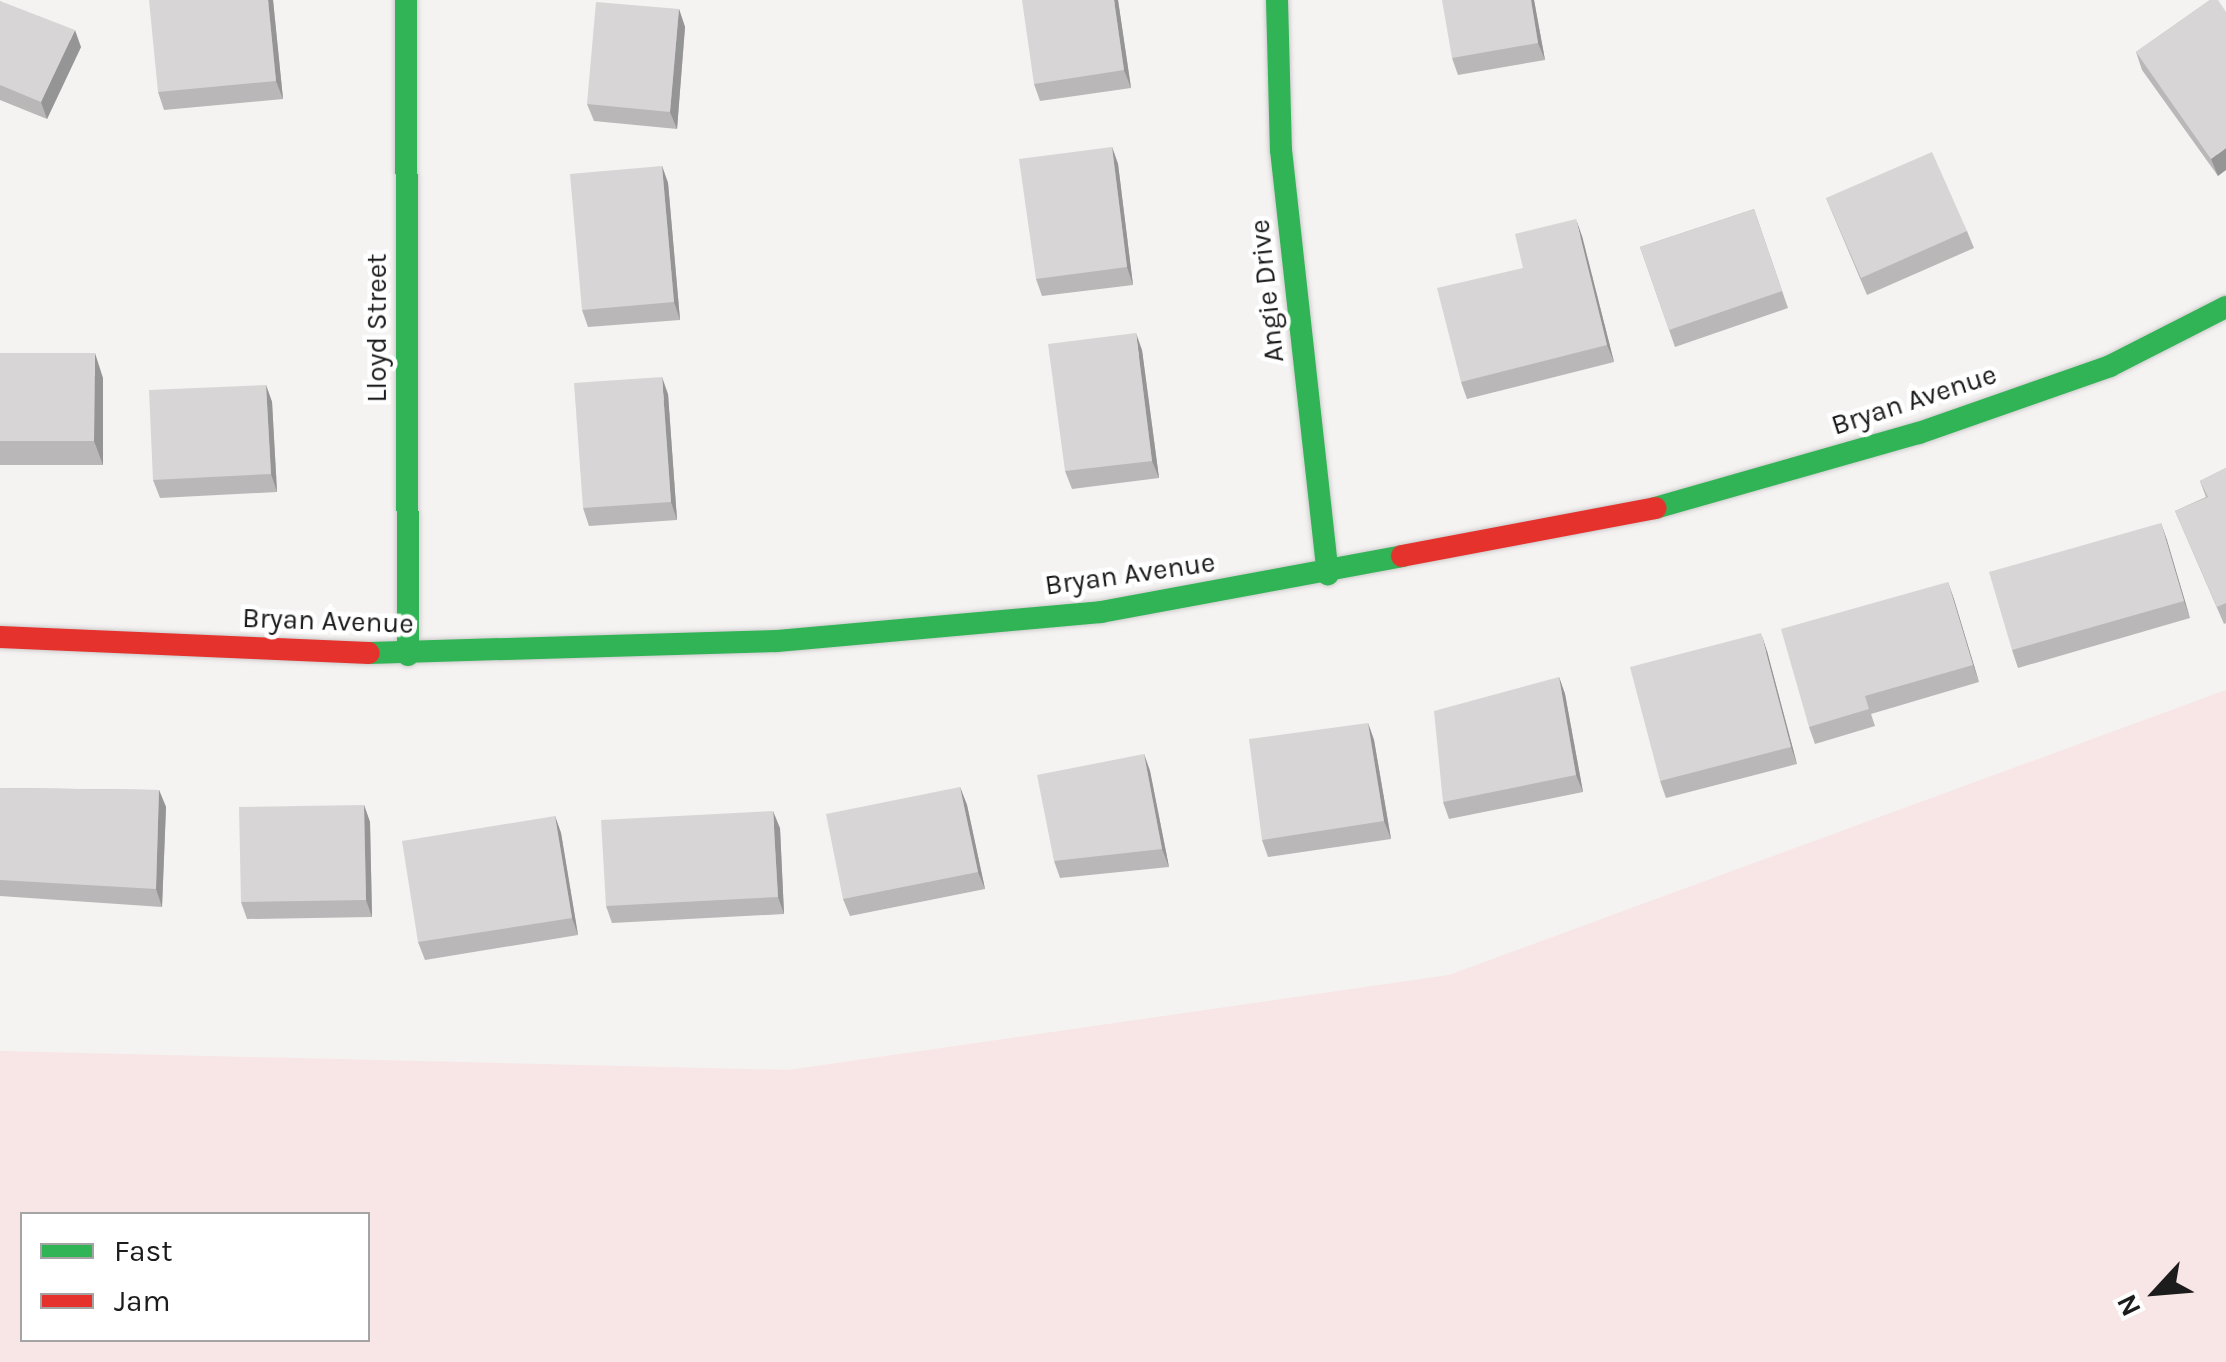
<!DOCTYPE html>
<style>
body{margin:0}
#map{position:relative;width:2226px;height:1362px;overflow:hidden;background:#f5f2f2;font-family:Karla,sans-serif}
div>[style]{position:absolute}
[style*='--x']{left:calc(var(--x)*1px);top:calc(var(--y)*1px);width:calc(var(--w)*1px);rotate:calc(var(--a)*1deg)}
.green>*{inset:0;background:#f8e5e5}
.roads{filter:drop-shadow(0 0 2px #cccaca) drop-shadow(0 0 2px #cccaca)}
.fast>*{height:22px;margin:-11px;padding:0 11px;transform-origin:11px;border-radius:11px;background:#30b455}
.jam>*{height:22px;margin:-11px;padding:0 11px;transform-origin:11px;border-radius:11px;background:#e5322d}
.wall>*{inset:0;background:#b9b7b7}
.shaded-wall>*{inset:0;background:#969595}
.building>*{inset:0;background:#d7d5d5}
span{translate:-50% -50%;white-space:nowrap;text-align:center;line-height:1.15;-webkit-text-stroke:9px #fff;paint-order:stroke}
.street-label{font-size:28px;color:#1d1c1c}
.legend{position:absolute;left:20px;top:1212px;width:350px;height:130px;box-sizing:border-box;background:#fff;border:2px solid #a5a4a4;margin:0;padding:12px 18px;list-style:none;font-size:30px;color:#1d1c1c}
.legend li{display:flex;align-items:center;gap:20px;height:50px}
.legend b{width:50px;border:2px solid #a5a4a4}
.north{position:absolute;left:2106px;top:1242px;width:100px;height:100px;-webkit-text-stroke:8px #fff;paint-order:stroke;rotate:244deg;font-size:28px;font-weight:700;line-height:40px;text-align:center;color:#1d1c1c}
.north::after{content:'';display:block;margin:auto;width:35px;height:45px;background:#1d1c1c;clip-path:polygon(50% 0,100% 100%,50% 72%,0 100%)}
</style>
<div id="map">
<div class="green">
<i style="clip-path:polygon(evenodd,2226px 690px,2226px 1362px,0 1362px,0 1051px,788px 1070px,1449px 975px,2226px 690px,22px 1214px,368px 1214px,368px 1340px,22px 1340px,22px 1214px)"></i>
</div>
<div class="roads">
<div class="fast">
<i style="--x:406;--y:0;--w:655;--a:89.83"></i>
<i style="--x:1277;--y:0;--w:150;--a:88.5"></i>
<i style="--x:1281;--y:150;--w:427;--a:83.7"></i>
<i style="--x:1655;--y:508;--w:274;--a:-15.9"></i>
<i style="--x:1919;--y:433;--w:202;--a:-19.3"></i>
<i style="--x:2110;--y:366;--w:130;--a:-27"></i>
<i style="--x:369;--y:653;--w:408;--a:-1.7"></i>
<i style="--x:777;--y:641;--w:325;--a:-5.1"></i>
<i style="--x:1101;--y:612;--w:306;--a:-10.5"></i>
</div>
<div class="jam">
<i style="--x:1402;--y:556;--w:258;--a:-10.7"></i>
<i style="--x:0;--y:637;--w:369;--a:2.5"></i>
</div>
</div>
<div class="wall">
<i style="clip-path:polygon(273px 0,283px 99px,164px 110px,158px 92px)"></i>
<i style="clip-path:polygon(1118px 0,1131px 88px,1040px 101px,1034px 84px)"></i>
<i style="clip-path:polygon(1534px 0,1545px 60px,1458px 75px,1452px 58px)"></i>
<i style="clip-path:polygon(2210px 0,2218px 176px,2142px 70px,2136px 52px)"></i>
<i style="clip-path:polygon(0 1px,81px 47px,47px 119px,0 100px)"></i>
<i style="clip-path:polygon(679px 9px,685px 27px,677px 129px,594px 121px,587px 104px)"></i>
<i style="clip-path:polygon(1112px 147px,1118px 164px,1133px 285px,1042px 296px,1036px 279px)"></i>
<i style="clip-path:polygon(662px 166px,668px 183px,680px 320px,588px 327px,582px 310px)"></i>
<i style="clip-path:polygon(1826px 198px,1967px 231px,1974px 248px,1867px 295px)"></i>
<i style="clip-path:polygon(1754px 209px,1788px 308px,1675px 347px,1640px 247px)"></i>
<i style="clip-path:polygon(1582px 236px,1614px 362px,1467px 399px,1461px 382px,1523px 268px)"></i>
<i style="clip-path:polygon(1142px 350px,1159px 478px,1072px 489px,1065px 471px)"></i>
<i style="clip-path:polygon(0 353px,103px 378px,103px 465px,0 465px)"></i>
<i style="clip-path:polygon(266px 385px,272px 402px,277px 492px,160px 498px,153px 480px)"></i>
<i style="clip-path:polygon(668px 394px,677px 520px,589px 526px,583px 508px)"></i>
<i style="clip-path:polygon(2226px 468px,2226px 623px,2224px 624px,2175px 511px,2206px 497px,2200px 481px)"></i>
<i style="clip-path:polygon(2161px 523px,2190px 618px,2018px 668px,2012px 650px)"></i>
<i style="clip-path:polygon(1948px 582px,1979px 682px,1871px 714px,1875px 726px,1815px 744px,1809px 727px)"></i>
<i style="clip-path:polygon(1767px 651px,1797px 764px,1666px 798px,1660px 781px)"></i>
<i style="clip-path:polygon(1559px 677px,1565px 694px,1583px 792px,1449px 819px,1443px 802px)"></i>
<i style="clip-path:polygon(1368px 723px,1374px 740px,1391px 839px,1268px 857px,1262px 840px)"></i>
<i style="clip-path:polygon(1144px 754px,1150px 771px,1169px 867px,1060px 878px,1054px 861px)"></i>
<i style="clip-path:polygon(960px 787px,967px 805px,985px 889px,850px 916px,843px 899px)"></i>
<i style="clip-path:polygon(0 788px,159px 790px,166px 807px,162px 907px,0 896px)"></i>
<i style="clip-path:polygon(364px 805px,370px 822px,372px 917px,247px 919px,241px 902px)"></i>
<i style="clip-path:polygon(555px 816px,561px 833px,578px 935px,425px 960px,418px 942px)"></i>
<i style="clip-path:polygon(780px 828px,784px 914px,612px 923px,606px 906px)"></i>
</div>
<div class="shaded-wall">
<i style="clip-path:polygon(268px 0,273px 0,283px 99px,276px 81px)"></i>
<i style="clip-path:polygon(1114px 0,1118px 0,1131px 88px,1124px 70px)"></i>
<i style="clip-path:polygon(1531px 0,1534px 0,1545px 60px,1538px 43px)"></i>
<i style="clip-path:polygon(679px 9px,685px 27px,677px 129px,670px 112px)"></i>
<i style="clip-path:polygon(75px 30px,81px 47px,47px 119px,41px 102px)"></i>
<i style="clip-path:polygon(1112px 147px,1118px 164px,1133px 285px,1127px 267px)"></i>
<i style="clip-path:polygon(2226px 148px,2226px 170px,2218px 176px,2211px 159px)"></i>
<i style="clip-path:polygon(662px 166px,668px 183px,680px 320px,674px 302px)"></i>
<i style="clip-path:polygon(1576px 219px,1582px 236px,1614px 362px,1607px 345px)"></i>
<i style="clip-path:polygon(1136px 333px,1142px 350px,1159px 478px,1152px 461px)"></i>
<i style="clip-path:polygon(95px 353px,103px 378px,103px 465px,94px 441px)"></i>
<i style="clip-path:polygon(662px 377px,668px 394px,677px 520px,671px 502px)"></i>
<i style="clip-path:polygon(266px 385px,272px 402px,277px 492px,271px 474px)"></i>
<i style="clip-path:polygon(2161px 523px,2167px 540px,2190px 618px,2184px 601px)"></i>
<i style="clip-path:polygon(1948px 582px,1954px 599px,1979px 682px,1973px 665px)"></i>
<i style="clip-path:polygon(1761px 633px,1767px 651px,1797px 764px,1791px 747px)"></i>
<i style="clip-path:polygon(1559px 677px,1565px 694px,1583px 792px,1576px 775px)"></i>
<i style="clip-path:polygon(1368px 723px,1374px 740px,1391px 839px,1384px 821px)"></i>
<i style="clip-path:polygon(1144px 754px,1150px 771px,1169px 867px,1162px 849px)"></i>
<i style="clip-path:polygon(960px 787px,967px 805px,985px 889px,978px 872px)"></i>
<i style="clip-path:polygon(159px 790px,166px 807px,162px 907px,156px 889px)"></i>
<i style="clip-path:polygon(364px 805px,370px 822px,372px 917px,366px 900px)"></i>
<i style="clip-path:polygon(773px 811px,780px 828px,784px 914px,778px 897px)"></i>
<i style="clip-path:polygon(555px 816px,561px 833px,578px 935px,572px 918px)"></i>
</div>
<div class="building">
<i style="clip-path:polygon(149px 0,268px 0,276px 81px,158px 92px)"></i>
<i style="clip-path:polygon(1022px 0,1114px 0,1124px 70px,1034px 84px)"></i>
<i style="clip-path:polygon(1442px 0,1531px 0,1538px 43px,1452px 58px)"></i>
<i style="clip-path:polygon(2210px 0,2218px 0,2226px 12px,2226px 148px,2211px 159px,2136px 52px)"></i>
<i style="clip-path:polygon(0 1px,75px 30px,41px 102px,0 85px)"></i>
<i style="clip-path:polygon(596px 2px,679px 9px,670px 112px,587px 104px)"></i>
<i style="clip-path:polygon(1112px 147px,1127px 267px,1036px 279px,1019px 159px)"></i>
<i style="clip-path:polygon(1932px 152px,1967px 231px,1861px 278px,1826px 198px)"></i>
<i style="clip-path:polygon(662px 166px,674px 302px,582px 310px,570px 174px)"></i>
<i style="clip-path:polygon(1754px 209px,1782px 291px,1669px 330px,1640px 247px)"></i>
<i style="clip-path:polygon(1576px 219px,1607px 345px,1461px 382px,1437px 288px,1523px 268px,1515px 234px)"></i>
<i style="clip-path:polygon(1136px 333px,1152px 461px,1065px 471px,1048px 344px)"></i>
<i style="clip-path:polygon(0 353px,95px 353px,94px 441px,0 441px)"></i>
<i style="clip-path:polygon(662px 377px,671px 502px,583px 508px,574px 383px)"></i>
<i style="clip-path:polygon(266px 385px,271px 474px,153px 480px,149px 390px)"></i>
<i style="clip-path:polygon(2226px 468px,2226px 603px,2217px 607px,2175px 511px,2208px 497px,2200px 481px)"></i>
<i style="clip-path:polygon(2161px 523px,2184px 601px,2012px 650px,1989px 572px)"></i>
<i style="clip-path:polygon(1948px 582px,1973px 665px,1865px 696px,1869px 709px,1809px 727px,1781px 629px)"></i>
<i style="clip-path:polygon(1761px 633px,1791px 747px,1660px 781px,1630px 667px)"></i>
<i style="clip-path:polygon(1559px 677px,1576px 775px,1443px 802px,1434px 711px)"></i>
<i style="clip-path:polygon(1368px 723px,1384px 821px,1262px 840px,1249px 739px)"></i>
<i style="clip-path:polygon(1144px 754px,1162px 849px,1054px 861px,1037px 775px)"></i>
<i style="clip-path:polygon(960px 787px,978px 872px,843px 899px,826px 814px)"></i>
<i style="clip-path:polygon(0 788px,159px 790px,156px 889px,0 880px)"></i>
<i style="clip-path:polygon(364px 805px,366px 900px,241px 902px,239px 807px)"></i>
<i style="clip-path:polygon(773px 811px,778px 897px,606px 906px,601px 820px)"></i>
<i style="clip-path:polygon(555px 816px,572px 918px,418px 942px,402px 841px)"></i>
</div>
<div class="street-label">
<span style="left:1267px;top:291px;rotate:-96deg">Angie Drive</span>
<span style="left:377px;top:328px;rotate:-90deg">Lloyd Street</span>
<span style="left:1914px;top:400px;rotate:-18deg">Bryan Avenue</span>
<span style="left:1130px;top:574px;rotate:-8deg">Bryan Avenue</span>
<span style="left:328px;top:621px;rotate:2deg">Bryan Avenue</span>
</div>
<ul class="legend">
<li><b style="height:12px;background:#30b455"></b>Fast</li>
<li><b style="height:12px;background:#e5322d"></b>Jam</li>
</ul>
<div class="north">N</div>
</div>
